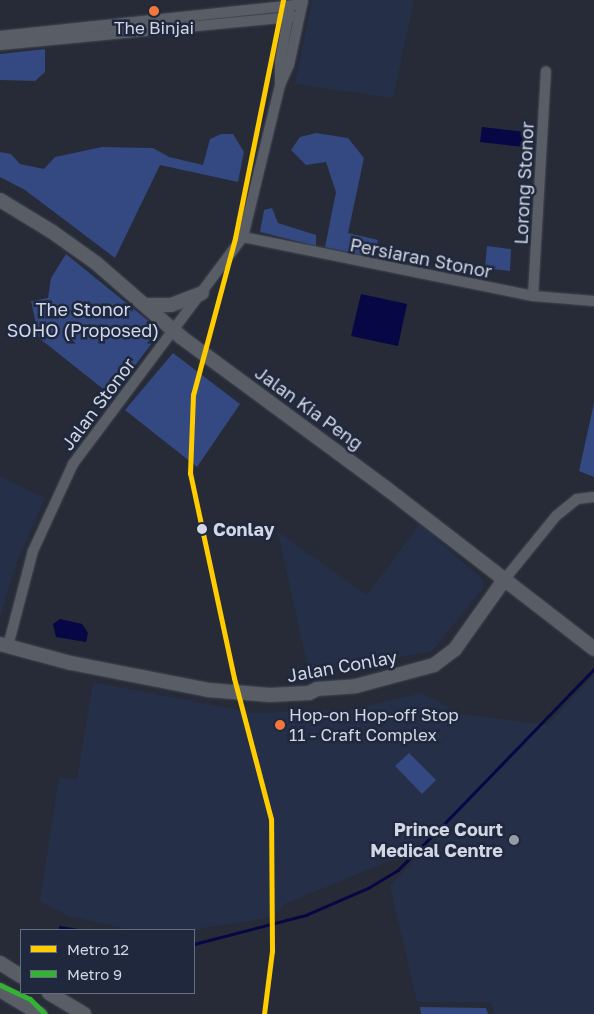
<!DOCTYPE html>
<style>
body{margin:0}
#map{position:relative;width:594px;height:1014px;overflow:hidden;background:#262b37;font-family:"Golos Text",sans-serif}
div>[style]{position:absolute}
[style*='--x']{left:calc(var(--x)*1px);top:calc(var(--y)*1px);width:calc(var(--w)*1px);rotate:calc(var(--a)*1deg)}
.built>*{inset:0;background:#252f48}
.green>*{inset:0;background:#344881}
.water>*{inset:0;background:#060744}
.stream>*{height:2.5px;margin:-1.25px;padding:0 1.25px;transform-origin:1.25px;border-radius:1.25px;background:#060744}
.roads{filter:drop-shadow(0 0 1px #434752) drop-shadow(0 0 1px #434752)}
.street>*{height:10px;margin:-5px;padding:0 5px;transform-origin:5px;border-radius:5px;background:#595d66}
.secondary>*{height:14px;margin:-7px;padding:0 7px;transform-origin:7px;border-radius:7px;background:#595d66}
.metro-1>*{height:5px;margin:-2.5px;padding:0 2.5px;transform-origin:2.5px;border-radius:2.5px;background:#fc0}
.metro-2>*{height:5px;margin:-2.5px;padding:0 2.5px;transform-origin:2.5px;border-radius:2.5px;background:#33b333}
.dots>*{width:14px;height:14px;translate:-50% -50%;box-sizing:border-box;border:2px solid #20283d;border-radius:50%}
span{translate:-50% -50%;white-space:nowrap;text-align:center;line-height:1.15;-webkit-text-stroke:5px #20283d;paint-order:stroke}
.bus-label{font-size:17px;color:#d1d7e5}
.left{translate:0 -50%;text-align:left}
.street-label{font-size:18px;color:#d1d7e5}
.park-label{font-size:18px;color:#d0d9ed}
.stop-label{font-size:18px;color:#d1d7e5;font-weight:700}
.poi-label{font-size:18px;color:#d1d7e5;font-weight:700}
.right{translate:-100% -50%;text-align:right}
.legend{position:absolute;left:20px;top:929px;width:175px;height:65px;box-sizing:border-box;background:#20283d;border:1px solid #676e80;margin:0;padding:6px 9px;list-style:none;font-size:15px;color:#d1d7e5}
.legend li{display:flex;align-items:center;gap:10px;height:25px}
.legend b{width:25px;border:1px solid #676e80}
</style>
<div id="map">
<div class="built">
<i style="clip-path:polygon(312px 0,414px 0,393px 98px,295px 84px)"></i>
<i style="clip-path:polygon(0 476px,45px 498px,16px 564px,0 618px)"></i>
<i style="clip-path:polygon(420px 524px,483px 580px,484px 587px,432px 651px,309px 673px,278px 532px,367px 595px)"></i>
<i style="clip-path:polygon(594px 675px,594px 1014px,494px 1014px,491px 1002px,417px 1002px,390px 886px,428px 845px,285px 904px,274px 917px,202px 928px,194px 933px,194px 930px,132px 930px,68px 916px,40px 901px,59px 777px,77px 779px,93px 682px,253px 713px,353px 709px,422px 693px,461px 714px,548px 725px)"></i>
</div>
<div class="green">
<i style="clip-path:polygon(45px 49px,45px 72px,35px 81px,0 80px,0 54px)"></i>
<i style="clip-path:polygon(316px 133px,348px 138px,364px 158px,348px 233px,378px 240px,374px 258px,325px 247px,336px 192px,326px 162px,306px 165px,291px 150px,300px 137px)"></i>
<i style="clip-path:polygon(221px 134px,233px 134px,244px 152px,238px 182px,160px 165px,115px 258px,25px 190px,0 177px,0 152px,11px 154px,20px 164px,44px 169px,55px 157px,102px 147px,153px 148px,169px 157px,203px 165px,210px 139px)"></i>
<i style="clip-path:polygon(272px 208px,278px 223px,316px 235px,316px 246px,260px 232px,264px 210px)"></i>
<i style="clip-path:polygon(487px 246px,511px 249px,510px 271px,485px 268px)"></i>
<i style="clip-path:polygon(66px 254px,156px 327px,158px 335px,112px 396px,39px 338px,31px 301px,48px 298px,51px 278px)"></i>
<i style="clip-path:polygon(173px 353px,240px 404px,197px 467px,125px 410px)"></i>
<i style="clip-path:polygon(594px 403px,594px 477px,579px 471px)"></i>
<i style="clip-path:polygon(409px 753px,436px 780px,422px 794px,395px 766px)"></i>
<i style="clip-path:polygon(420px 1007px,486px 1008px,488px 1014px,421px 1014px)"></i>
</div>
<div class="water">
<i style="clip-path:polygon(482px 127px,525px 132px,523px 147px,480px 142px)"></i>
<i style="clip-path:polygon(361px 294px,407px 304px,398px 346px,351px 336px)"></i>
<i style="clip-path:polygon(60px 619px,82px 624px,88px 633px,86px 642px,56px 637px,53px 624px)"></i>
</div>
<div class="stream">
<i style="--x:440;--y:828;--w:221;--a:-45.9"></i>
<i style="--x:60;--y:927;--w:18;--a:9"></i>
<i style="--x:194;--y:944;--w:116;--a:-14.5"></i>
<i style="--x:306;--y:915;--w:68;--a:-23.5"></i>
<i style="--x:368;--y:888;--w:35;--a:-31"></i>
<i style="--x:398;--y:870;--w:49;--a:-45"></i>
</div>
<div class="roads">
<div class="street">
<i style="--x:0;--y:36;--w:304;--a:-6"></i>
<i style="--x:0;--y:45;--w:300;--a:-5.5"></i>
<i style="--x:280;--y:82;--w:20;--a:-90"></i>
<i style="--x:280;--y:62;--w:51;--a:-79.8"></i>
<i style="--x:243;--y:237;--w:296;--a:11.5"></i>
<i style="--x:533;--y:296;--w:61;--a:4.7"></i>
<i style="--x:533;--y:296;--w:225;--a:-86.7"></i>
<i style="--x:504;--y:580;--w:82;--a:-50.9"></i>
<i style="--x:556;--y:516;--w:27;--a:-39"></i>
<i style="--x:577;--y:499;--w:17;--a:-7"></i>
<i style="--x:8;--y:646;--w:98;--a:-75.3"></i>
<i style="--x:33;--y:551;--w:96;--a:-65.3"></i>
<i style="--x:73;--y:464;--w:284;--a:-53.2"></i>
<i style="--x:243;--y:237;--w:156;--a:-76.3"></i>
<i style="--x:280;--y:85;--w:22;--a:-66"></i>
<i style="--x:289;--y:65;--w:66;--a:-77.8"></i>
</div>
<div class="secondary">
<i style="--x:0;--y:200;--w:60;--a:31.3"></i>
<i style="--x:51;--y:231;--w:55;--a:35.4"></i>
<i style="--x:96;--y:263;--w:113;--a:41"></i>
<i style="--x:181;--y:337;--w:255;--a:36.4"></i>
<i style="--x:386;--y:488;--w:263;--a:37.7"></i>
<i style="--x:145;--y:305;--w:26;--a:0"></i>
<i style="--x:171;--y:305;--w:33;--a:-21"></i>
<i style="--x:0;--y:644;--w:73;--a:15"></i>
<i style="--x:71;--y:663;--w:141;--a:11.1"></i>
<i style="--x:209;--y:690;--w:61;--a:4.7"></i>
<i style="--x:270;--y:695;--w:39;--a:-3"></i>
<i style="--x:309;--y:693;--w:9;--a:-27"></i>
<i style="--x:317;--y:689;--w:39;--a:-4"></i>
<i style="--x:356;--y:686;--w:81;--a:-15.1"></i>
<i style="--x:434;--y:665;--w:26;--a:-37"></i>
<i style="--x:455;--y:649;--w:85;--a:-54.6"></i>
<i style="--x:0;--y:963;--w:25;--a:32"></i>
<i style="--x:0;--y:990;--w:47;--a:31"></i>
<i style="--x:49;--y:993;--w:41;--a:31"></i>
</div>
</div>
<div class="metro-1">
<i style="--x:264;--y:1014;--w:64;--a:-82.8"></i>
<i style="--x:272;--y:951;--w:132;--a:-90.4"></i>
<i style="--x:271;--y:819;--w:146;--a:-104.7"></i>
<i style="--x:234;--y:678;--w:210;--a:-102.1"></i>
<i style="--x:190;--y:473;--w:78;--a:-87.8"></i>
<i style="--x:193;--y:395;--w:163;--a:-75"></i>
<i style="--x:235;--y:238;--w:243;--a:-78.6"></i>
</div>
<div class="metro-2">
<i style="--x:0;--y:985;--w:33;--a:25"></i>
<i style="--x:30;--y:999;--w:21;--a:45"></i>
</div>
<div class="dots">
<i style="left:154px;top:11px;background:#f5763a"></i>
<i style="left:202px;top:529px;background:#d1d7e5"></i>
<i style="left:280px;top:725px;background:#f5763a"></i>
<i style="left:514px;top:840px;background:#959ba8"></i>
</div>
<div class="bus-label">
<span style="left:154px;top:28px">The Binjai</span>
<span class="left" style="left:289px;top:725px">Hop-on Hop-off Stop<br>11 - Craft Complex</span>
</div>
<div class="street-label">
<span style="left:524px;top:183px;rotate:-87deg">Lorong Stonor</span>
<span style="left:421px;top:258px;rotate:11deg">Persiaran Stonor</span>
<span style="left:98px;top:404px;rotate:-53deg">Jalan Stonor</span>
<span style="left:309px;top:408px;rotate:36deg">Jalan Kia Peng</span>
<span style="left:342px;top:666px;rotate:-10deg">Jalan Conlay</span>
</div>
<div class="park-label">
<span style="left:83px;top:320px">The Stonor<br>SOHO (Proposed)</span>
</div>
<div class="stop-label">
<span class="left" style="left:213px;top:529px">Conlay</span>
</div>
<div class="poi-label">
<span class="right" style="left:503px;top:840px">Prince Court<br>Medical Centre</span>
</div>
<ul class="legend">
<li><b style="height:6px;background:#fc0"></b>Metro 12</li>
<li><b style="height:6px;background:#33b333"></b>Metro 9</li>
</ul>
</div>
